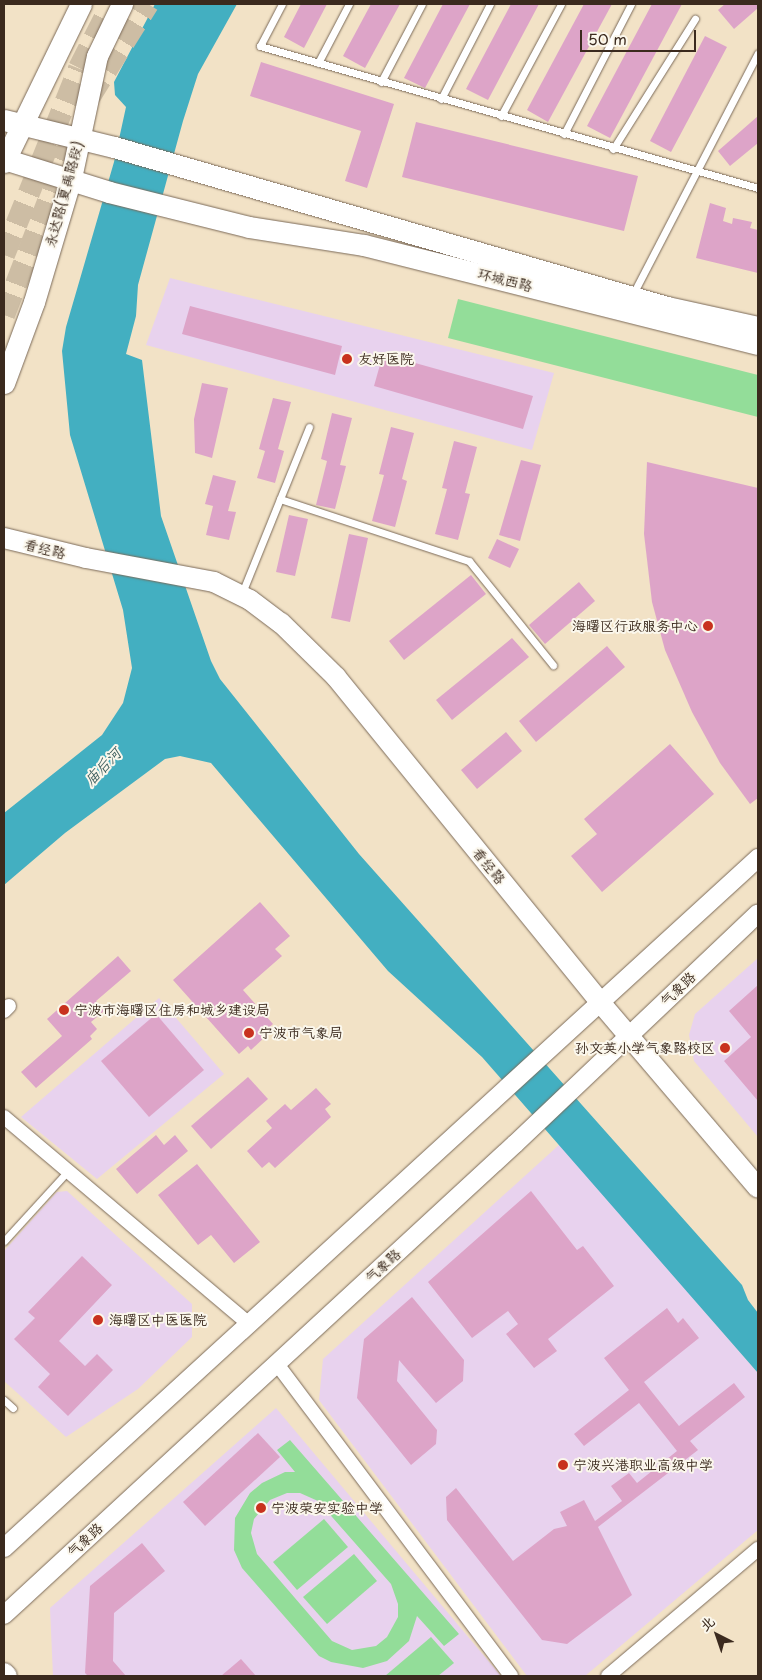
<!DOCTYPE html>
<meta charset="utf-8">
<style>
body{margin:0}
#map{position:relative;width:762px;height:1680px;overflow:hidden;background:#f2e2c6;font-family:"Playpen Sans","LXGW WenKai TC",sans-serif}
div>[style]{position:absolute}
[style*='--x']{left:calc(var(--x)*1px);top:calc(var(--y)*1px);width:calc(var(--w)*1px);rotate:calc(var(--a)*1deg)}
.built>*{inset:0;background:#e8d2ee}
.green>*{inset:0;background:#93dd99}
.water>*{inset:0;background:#43afc1}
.building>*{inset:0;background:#dda4c8}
.trunk-tunnel>*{height:22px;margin-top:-11px;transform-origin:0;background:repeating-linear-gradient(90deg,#cdbda4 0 22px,transparent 0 33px)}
.roads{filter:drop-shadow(0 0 1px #7b6a59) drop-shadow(0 0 1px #7b6a59)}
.service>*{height:7px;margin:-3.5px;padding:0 3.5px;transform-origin:3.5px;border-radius:3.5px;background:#fff}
.minor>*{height:14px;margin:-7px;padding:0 7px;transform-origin:7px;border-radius:7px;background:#fff}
.tertiary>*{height:18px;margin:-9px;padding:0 9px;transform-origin:9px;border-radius:9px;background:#fff}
.secondary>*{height:20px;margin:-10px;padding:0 10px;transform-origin:10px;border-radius:10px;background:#fff}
.primary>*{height:21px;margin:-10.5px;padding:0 10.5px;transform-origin:10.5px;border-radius:10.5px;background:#fff}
.dots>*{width:14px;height:14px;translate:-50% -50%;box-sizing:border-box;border:2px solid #fbf7ec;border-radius:50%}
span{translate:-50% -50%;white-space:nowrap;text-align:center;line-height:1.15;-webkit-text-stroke:4px #fbf7ec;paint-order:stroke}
.street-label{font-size:14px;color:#3b2a1e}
.poi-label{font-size:14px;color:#3b2a1e}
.left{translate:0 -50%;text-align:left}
.right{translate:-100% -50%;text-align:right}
.water-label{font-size:15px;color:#3e5f5f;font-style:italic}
.frame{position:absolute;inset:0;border:5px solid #3b2a1e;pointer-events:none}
.north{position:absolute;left:692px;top:1610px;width:50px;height:50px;-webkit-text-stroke:4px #fbf7ec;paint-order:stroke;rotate:319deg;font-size:14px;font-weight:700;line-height:20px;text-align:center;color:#3b2a1e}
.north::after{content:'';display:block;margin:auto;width:18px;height:22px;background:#3b2a1e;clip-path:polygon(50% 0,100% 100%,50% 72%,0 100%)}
.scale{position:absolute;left:580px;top:30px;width:116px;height:22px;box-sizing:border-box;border:2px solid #3b2a1e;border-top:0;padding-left:6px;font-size:15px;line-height:18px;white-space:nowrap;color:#3b2a1e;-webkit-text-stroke:4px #fbf7ec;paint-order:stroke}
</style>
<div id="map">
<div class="built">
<i style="clip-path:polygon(170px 278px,554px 373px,532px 450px,146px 345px)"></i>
<i style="clip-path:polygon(758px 958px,758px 1137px,694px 1061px,689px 1035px,695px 1014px)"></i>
<i style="clip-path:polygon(159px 998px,224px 1074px,97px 1179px,21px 1117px)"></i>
<i style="clip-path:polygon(560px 1144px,758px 1373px,758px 1530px,585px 1676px,527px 1676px,319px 1400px,323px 1359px)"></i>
<i style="clip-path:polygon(67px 1191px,192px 1304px,192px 1337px,138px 1389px,66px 1437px,4px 1381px,4px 1251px,57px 1192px)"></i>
<i style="clip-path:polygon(276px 1408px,501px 1676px,53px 1676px,50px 1608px)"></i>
</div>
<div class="green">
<i style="clip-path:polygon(458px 299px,758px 375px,758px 417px,448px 338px)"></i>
<i style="clip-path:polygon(evenodd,290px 1440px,459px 1634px,444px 1646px,417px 1616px,409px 1641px,387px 1661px,363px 1668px,331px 1662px,319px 1656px,242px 1568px,234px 1550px,235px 1518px,250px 1493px,262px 1483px,285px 1472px,295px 1472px,277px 1450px,290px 1440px,287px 1493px,300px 1493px,318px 1501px,391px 1584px,398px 1604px,398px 1617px,387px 1637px,376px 1646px,352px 1650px,332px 1641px,257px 1554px,251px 1533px,254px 1519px,270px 1500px,287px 1493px)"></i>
<i style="clip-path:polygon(324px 1519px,348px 1547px,297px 1590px,273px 1562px)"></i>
<i style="clip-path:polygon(354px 1554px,377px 1581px,327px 1624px,303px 1597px)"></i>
<i style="clip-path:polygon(431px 1637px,454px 1663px,438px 1676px,385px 1676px)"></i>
</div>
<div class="water">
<i style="clip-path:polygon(155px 4px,237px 4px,198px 74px,183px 121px,138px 285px,136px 316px,126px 354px,142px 360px,161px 516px,211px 661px,220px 679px,359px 854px,742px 1285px,748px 1300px,758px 1313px,758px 1373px,482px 1057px,388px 971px,211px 763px,180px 756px,165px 759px,65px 833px,4px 885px,4px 813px,102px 735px,123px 703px,132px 668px,123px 610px,70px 435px,62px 351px,66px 327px,114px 162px,126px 107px,115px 95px,114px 82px)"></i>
</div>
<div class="building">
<i style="clip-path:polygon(301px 4px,327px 4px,304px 48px,284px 37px)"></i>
<i style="clip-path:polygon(371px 4px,400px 4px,365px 68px,343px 56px)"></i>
<i style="clip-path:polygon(443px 4px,470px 4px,425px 88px,404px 78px)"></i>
<i style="clip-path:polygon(511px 4px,539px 4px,488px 100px,466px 89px)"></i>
<i style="clip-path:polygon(584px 4px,612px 4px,548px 122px,527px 110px)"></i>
<i style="clip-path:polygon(652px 4px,682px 4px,610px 138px,587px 126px)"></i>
<i style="clip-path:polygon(725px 4px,758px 4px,758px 8px,734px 29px,718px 10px)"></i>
<i style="clip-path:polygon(705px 36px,727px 47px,671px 152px,650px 141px)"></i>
<i style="clip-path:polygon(261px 62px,394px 104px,367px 188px,345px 181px,361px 131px,250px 96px)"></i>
<i style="clip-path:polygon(758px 116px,758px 143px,730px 166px,718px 151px)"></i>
<i style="clip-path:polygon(416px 122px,638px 176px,624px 231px,402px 177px)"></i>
<i style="clip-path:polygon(710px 203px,726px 208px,723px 221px,732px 224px,733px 218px,752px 222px,750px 228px,758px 230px,758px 273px,696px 258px)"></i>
<i style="clip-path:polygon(190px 306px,342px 346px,335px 375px,182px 334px)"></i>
<i style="clip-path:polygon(383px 354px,533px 396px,523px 429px,374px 386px)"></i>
<i style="clip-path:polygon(202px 383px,228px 388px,212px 458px,195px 453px,194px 419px)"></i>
<i style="clip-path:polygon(273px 398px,291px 402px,278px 449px,284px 451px,275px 483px,257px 478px,265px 451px,259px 449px)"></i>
<i style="clip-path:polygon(332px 413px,352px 418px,340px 465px,346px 466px,335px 509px,316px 505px,327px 461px,321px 459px)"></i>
<i style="clip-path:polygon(391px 427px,414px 433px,402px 479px,407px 481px,395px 527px,372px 521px,384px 475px,379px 474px)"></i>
<i style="clip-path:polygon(454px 441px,477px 447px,465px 493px,470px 494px,458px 540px,435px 534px,447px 489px,442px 488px)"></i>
<i style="clip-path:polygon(521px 460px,541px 465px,520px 541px,499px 535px)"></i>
<i style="clip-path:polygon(647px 462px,758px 488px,758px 798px,750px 804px,720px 763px,692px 712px,665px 650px,652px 602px,644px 534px)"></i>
<i style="clip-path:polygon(213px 475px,236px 481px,228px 511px,236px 512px,229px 540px,206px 535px,213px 506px,205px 504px)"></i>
<i style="clip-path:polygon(289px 515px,308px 519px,295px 576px,276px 572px)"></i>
<i style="clip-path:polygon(349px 534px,368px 538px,350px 622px,331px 618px)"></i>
<i style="clip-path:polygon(497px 539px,519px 549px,510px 568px,488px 558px)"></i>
<i style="clip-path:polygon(471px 575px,486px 594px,404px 660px,389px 641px)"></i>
<i style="clip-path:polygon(579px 582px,595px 601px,545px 644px,529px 625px)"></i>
<i style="clip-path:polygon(512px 638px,529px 657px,452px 720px,436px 700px)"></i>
<i style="clip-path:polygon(607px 646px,625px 667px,536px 742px,519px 721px)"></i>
<i style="clip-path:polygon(506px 732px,522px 751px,477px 789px,461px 770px)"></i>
<i style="clip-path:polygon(670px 744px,714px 794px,602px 892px,571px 856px,597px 834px,584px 819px)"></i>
<i style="clip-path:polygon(260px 902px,290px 936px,275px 949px,282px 956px,243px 990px,273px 1024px,263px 1033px,266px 1036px,251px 1050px,248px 1046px,239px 1054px,173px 980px)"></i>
<i style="clip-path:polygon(118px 956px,131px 971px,96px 1001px,104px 1011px,91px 1022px,97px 1029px,90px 1036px,92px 1039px,36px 1088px,21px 1072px,62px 1036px,47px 1019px)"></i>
<i style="clip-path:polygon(758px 985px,758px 1101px,724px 1061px,751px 1037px,729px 1011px)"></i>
<i style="clip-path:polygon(156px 1014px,204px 1070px,149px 1117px,101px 1061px)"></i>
<i style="clip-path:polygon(248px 1077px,268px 1099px,211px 1149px,191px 1126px)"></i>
<i style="clip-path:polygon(316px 1088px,331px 1104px,325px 1109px,331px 1117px,275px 1168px,269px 1162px,262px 1168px,247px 1151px,272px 1128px,266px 1121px,285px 1104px,291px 1110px)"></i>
<i style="clip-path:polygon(156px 1135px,164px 1145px,175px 1135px,188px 1151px,137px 1194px,116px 1169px)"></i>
<i style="clip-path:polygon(197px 1164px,260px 1242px,234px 1263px,211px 1235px,198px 1245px,158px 1195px)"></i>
<i style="clip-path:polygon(531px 1191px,577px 1250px,583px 1246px,614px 1286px,548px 1339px,557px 1351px,534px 1368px,506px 1334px,518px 1324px,508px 1311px,472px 1338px,428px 1282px)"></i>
<i style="clip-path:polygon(82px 1256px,112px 1285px,59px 1341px,85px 1366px,97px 1354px,113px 1370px,68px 1416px,38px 1387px,50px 1374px,14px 1339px,35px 1318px,28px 1312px)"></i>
<i style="clip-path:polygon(412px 1297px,464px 1360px,463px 1381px,436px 1403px,399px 1360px,397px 1381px,437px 1430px,436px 1444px,411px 1465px,357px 1398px,364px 1339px)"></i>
<i style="clip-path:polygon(667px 1308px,678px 1323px,683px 1318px,699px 1338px,644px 1382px,679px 1426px,734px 1383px,745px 1397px,690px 1441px,698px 1450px,598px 1527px,632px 1595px,567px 1644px,542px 1640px,447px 1520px,446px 1497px,456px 1488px,513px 1561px,554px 1529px,567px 1526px,560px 1512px,584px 1500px,595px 1521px,622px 1501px,611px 1486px,629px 1473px,637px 1483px,677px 1451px,639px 1403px,584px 1446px,574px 1434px,629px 1390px,604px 1358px)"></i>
<i style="clip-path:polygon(258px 1433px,280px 1457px,205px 1526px,183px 1502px)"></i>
<i style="clip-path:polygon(142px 1543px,165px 1571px,114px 1613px,113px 1661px,126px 1676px,88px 1676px,85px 1673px,90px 1586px)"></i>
<i style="clip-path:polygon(241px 1659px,256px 1676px,221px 1676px)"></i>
</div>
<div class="trunk-tunnel">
<i style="--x:89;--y:98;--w:111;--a:-57.9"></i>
<i style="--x:4;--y:255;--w:201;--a:-68.1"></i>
<i style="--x:79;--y:68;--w:64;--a:-63"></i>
<i style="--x:4;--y:315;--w:196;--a:-68.8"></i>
</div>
<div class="roads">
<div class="service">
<i style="--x:282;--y:4;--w:47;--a:117.6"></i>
<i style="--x:260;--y:46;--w:518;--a:15.92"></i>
<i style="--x:318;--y:63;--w:67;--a:-62.3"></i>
<i style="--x:381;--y:82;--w:88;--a:-62.3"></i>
<i style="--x:441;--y:99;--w:107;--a:-62.7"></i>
<i style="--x:501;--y:116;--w:127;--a:-61.8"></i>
<i style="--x:564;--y:134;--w:146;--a:-62.7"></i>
<i style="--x:613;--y:149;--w:154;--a:-57.8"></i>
<i style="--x:633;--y:294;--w:271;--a:-62.6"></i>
<i style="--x:280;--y:499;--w:199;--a:18.2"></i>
<i style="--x:469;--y:561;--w:134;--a:51.1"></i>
<i style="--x:242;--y:593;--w:179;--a:-68"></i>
<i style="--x:4;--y:1241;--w:95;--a:-47.6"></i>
<i style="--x:4;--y:1400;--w:12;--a:42"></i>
</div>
<div class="minor">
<i style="--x:4;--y:1011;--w:7;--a:-45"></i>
<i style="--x:4;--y:1117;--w:321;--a:40.2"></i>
<i style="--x:277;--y:1364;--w:390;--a:53.1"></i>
<i style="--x:608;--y:1676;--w:197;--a:-40.3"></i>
</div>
<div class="tertiary">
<i style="--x:4;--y:1548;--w:1022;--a:-42.46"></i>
<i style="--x:4;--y:1615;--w:695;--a:-42.67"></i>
<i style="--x:515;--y:1144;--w:335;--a:-43.5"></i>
</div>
<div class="secondary">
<i style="--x:4;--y:538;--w:84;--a:13.7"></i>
<i style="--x:86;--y:558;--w:130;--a:10.6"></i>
<i style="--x:214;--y:582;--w:40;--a:26.6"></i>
<i style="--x:250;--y:600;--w:39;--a:37"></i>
<i style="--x:281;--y:623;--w:77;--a:44.5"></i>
<i style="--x:336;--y:677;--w:417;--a:50.9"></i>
<i style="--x:599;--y:1001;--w:245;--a:49.6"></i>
<i style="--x:4;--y:1673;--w:4;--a:45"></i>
</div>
<div class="primary">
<i style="--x:4;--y:120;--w:113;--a:13.8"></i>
<i style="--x:114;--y:147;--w:576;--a:16.14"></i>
<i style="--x:667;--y:307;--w:93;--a:12.4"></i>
<i style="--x:4;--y:159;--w:110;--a:17.4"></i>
<i style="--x:109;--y:192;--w:144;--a:14"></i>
<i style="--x:249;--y:227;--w:116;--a:8.9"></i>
<i style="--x:364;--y:245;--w:406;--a:14.1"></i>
<i style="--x:4;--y:162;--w:176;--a:-64"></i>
<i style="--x:4;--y:383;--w:86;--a:-69.7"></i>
<i style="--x:34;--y:302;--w:129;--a:-73.4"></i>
<i style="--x:71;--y:178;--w:125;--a:-78"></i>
<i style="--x:97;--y:56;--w:58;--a:-64.3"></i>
</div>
</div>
<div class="dots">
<i style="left:347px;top:359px;background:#c8321e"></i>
<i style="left:708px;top:626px;background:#c8321e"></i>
<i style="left:64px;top:1010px;background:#c8321e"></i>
<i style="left:249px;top:1033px;background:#c8321e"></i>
<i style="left:725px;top:1048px;background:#c8321e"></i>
<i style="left:98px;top:1320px;background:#c8321e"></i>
<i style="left:563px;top:1465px;background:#c8321e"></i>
<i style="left:261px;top:1508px;background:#c8321e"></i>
</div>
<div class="street-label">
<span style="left:64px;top:194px;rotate:-75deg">永达路(夏禹路段)</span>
<span style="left:505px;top:280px;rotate:14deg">环城西路</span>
<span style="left:45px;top:549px;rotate:14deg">看经路</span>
<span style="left:489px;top:866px;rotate:51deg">看经路</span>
<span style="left:678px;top:989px;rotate:-44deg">气象路</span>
<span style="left:383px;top:1266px;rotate:-43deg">气象路</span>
<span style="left:85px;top:1540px;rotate:-43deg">气象路</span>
</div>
<div class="poi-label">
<span class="left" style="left:358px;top:359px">友好医院</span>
<span class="right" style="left:698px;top:626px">海曙区行政服务中心</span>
<span class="left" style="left:74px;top:1010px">宁波市海曙区住房和城乡建设局</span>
<span class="left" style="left:259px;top:1033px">宁波市气象局</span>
<span class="right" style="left:715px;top:1048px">孙文英小学气象路校区</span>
<span class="left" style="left:109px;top:1320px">海曙区中医医院</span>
<span class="left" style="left:573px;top:1465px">宁波兴港职业高级中学</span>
<span class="left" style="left:271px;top:1508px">宁波荣安实验中学</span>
</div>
<div class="water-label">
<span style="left:102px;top:766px;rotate:-46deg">庙后河</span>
</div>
<div class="frame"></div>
<div class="north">北</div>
<div class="scale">50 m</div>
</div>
